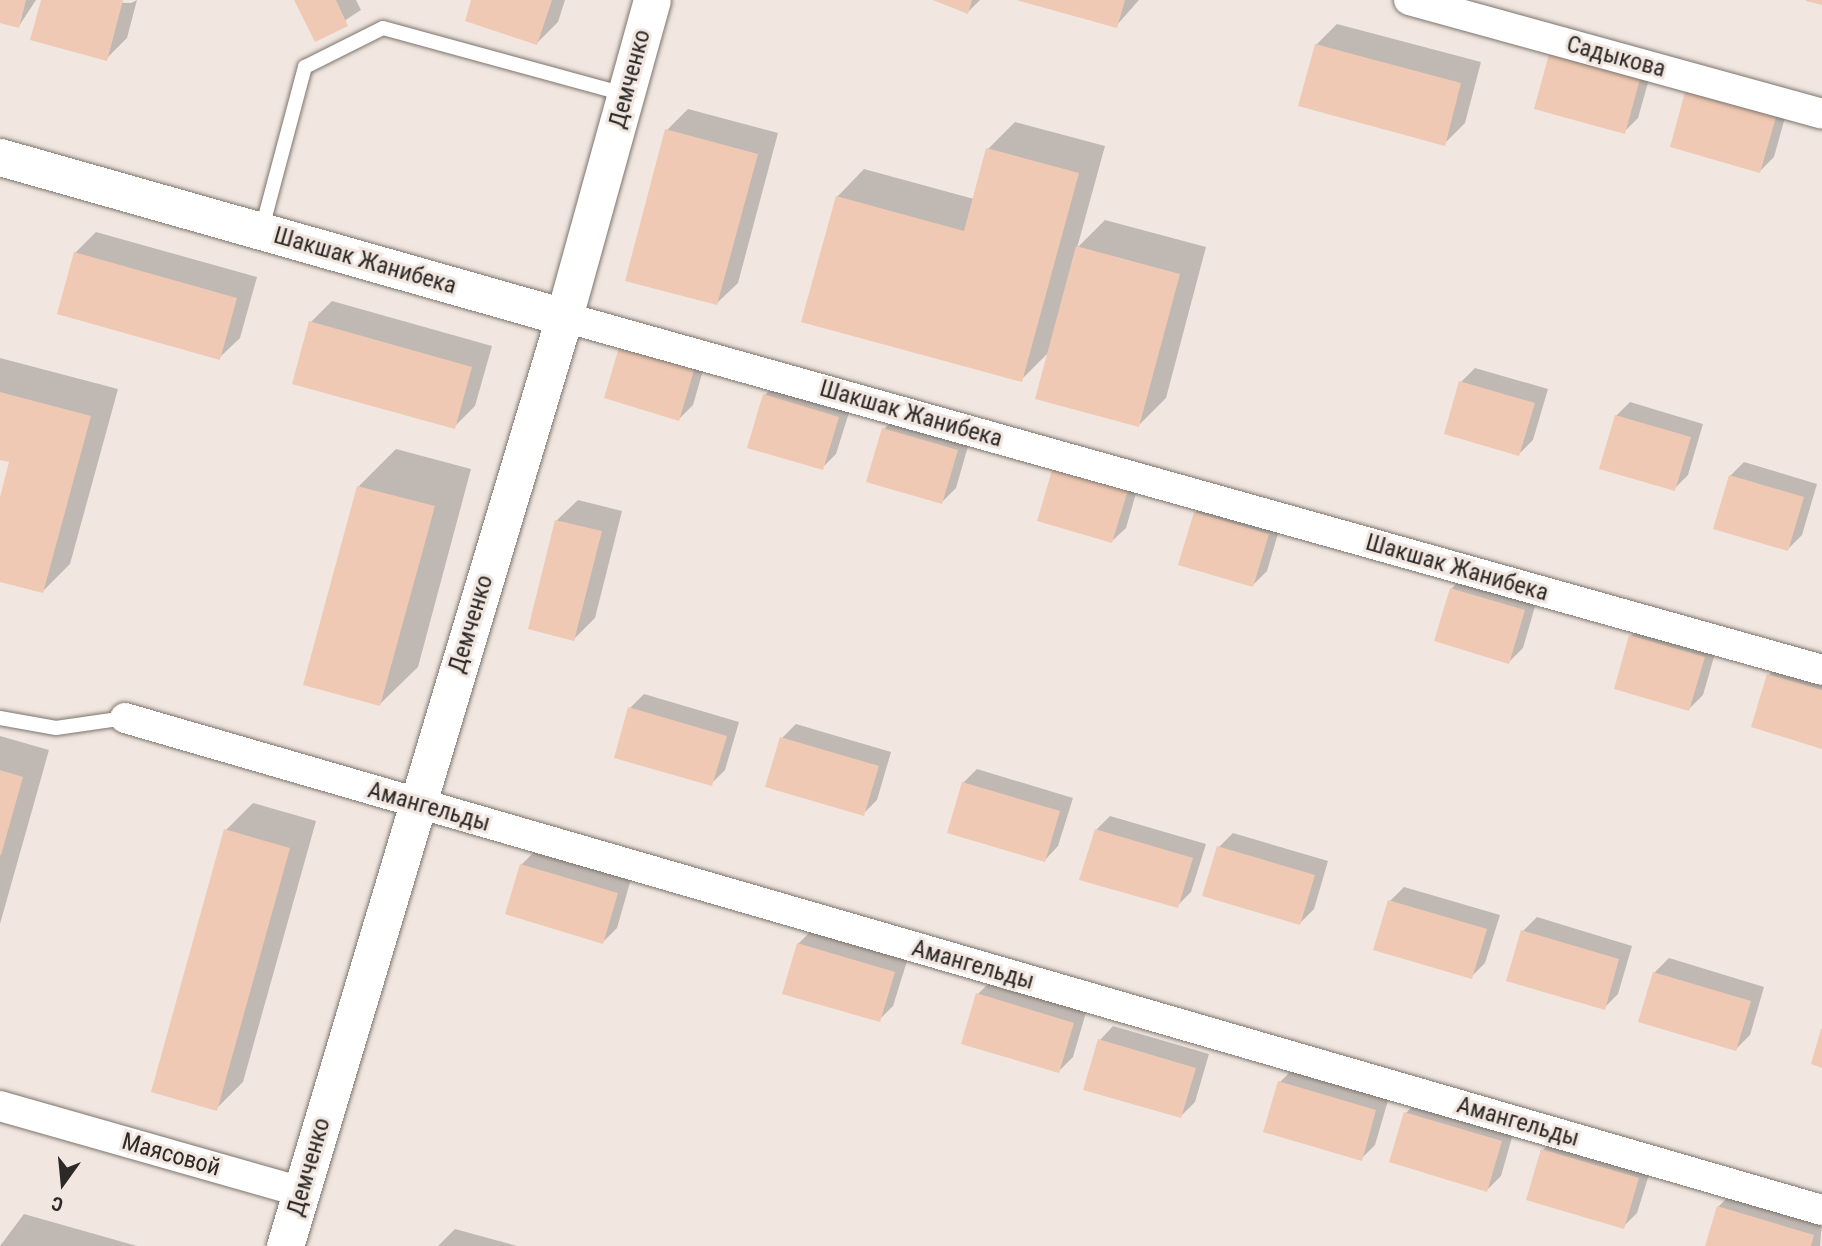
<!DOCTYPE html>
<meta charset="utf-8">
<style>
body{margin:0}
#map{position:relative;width:1822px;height:1246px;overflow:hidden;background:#f1e7e0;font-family:"Roboto Condensed",sans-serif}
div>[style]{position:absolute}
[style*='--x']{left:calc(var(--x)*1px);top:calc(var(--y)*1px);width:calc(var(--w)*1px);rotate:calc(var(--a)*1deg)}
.shadow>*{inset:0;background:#0003}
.building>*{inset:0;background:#efc9b3}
.roads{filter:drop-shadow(0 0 2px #7d746d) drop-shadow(0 0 2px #7d746d)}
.service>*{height:14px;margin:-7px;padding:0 7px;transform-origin:7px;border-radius:7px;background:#fff}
.minor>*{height:30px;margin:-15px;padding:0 15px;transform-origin:15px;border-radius:15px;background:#fff}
.tertiary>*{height:37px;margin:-18.5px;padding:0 18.5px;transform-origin:18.5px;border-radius:18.5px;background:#fff}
span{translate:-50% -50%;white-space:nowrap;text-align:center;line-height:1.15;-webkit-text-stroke:6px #f1e7e0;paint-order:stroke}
.street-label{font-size:24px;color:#2d2926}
.north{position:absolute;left:28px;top:1148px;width:70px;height:70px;-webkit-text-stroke:5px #f1e7e0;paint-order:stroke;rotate:195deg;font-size:19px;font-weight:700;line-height:28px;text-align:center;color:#2d2926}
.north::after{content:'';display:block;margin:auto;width:24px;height:32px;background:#2d2926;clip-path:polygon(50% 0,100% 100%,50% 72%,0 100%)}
</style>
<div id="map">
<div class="shadow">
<i style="clip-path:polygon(0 0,36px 0,19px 26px,0 22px)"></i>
<i style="clip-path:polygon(43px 0,131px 3px,137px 0,127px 38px,106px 59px)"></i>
<i style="clip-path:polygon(296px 0,356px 0,361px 10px,315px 40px)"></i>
<i style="clip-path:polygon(473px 0,565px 0,558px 22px,537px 43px)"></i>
<i style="clip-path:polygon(935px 0,980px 0,968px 12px)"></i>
<i style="clip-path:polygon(1020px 0,1139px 0,1116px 26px)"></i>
<i style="clip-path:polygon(1337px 24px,1481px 62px,1465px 123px,1444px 144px,1316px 45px)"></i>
<i style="clip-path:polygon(1565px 41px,1653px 65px,1638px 118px,1624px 132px)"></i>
<i style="clip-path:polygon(1701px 79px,1789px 103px,1774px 157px,1760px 171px,1687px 93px)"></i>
<i style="clip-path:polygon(688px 109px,778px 133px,738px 283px,717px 303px,667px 130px)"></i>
<i style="clip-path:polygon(1015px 122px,1105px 146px,1077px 248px,1105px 220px,1206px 247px,1166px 398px,1139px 425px,1050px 351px,1021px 380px,837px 197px,864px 169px,974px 199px,988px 149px)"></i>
<i style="clip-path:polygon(96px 232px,257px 277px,240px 338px,219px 358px,75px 253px)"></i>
<i style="clip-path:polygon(332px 301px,492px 346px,475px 406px,454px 427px,311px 322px)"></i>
<i style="clip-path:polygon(708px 353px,693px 405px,679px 419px,606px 397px)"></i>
<i style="clip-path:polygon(0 358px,118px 389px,70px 564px,43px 591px,0 580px,0 504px,12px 461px,0 458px)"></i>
<i style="clip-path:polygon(1475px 368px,1548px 389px,1533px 440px,1519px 454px,1461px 382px)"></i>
<i style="clip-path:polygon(779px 381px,852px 403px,836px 454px,822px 468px,765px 395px)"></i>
<i style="clip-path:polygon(1630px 402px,1703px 424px,1688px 475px,1674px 489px,1616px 416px)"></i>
<i style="clip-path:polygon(898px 415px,971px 436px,956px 488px,942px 502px,884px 429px)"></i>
<i style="clip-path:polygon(396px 449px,471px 469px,418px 667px,380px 704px,359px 486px)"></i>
<i style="clip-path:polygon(1744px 462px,1817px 484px,1802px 535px,1788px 549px,1730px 476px)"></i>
<i style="clip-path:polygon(1141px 476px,1126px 528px,1112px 541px,1039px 520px)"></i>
<i style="clip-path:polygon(1209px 499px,1282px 520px,1267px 571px,1253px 585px,1195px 513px)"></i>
<i style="clip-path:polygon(578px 500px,622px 511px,595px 618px,574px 639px,557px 520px)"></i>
<i style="clip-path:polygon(1465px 575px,1538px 596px,1523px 648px,1509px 662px,1451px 589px)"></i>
<i style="clip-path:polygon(1645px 622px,1718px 643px,1703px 695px,1689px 709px,1631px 636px)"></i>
<i style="clip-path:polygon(1783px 661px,1822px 672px,1822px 747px,1769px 675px)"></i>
<i style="clip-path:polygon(644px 694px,739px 722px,725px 770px,711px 784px,630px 708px)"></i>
<i style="clip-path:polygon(796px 724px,891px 752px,877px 800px,863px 814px,782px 738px)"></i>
<i style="clip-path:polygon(0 736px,49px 750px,0 924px)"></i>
<i style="clip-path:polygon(977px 769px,1073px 798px,1058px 846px,1045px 860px,963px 783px)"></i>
<i style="clip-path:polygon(253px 803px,316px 821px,243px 1082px,216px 1109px,226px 830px)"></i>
<i style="clip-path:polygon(1110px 816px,1206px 844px,1191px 892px,1177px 906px,1096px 830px)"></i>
<i style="clip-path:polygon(1233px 833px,1328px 861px,1314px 909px,1300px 923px,1219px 847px)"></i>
<i style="clip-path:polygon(535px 851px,631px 879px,617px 928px,603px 942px,521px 865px)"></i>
<i style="clip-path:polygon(1404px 887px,1500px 915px,1485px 963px,1471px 977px,1390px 901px)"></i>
<i style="clip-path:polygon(1537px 917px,1632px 946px,1618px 994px,1604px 1008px,1523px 931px)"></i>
<i style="clip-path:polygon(812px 930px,908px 958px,893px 1006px,879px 1020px,798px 944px)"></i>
<i style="clip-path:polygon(1669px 958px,1764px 987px,1750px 1035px,1736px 1049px,1640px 1021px,1655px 972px)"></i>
<i style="clip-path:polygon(992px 980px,1087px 1009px,1073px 1057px,1059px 1071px,978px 994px)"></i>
<i style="clip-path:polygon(1113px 1026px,1209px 1054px,1195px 1102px,1181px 1116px,1100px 1040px)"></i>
<i style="clip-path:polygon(1294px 1068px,1389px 1097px,1375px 1145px,1361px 1159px,1280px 1082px)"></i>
<i style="clip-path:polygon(1420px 1099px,1515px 1127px,1501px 1176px,1487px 1190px,1406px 1113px)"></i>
<i style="clip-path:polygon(1557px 1136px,1652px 1165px,1637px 1213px,1623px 1227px,1543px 1150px)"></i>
<i style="clip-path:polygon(1732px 1193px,1822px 1220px,1820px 1246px,1707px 1246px,1718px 1207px)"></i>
<i style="clip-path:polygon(24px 1214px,137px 1246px,0 1246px)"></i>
<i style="clip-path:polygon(455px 1229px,517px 1246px,438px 1246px)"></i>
</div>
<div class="building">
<i style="clip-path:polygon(0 0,26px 0,19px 28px,0 23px)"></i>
<i style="clip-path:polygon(41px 0,123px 0,107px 61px,30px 40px)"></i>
<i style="clip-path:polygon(294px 0,336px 0,348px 26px,315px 42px)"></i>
<i style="clip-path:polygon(471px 0,552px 0,537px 45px,465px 21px)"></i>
<i style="clip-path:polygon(933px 0,972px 0,968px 14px)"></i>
<i style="clip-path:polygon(1016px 0,1125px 0,1117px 28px)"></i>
<i style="clip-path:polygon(1806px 0,1822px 0,1822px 5px,1806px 1px)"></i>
<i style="clip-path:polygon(1315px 44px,1461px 83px,1445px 146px,1298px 106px)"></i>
<i style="clip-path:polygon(1549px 54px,1640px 79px,1625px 134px,1534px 109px)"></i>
<i style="clip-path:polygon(1685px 92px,1776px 117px,1760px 173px,1670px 147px)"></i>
<i style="clip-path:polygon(665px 129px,758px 154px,717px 305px,625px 281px)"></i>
<i style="clip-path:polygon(986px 148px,1079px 173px,1022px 382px,801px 322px,836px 196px,964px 231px)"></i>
<i style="clip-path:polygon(1076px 246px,1180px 274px,1139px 427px,1035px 399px)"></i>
<i style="clip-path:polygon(74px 252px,237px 298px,220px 360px,57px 314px)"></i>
<i style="clip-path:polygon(309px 321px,472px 367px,455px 429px,292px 384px)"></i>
<i style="clip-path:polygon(620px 344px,695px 367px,679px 421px,604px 398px)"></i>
<i style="clip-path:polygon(1459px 381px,1535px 403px,1519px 456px,1444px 434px)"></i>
<i style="clip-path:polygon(0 392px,91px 416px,43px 593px,0 582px,0 497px,9px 462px,0 460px)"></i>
<i style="clip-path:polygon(763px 394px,839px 417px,823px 470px,747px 448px)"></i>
<i style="clip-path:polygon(1615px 415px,1691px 437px,1675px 491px,1599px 469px)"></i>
<i style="clip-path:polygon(882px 428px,958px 450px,942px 504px,866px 482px)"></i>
<i style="clip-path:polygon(1053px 467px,1128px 490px,1112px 543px,1037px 521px)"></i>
<i style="clip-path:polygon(1729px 475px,1804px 497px,1788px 551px,1713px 529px)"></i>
<i style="clip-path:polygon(357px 486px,435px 506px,380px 706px,303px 685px)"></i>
<i style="clip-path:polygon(1194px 512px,1269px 534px,1253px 587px,1178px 565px)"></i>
<i style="clip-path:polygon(555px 520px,602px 531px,574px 641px,528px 629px)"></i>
<i style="clip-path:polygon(1450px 588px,1525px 610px,1509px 664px,1434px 641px)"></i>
<i style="clip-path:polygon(1629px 635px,1705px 657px,1689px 711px,1614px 689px)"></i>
<i style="clip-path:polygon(1767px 674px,1822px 690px,1822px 749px,1751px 727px)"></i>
<i style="clip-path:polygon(628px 707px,727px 736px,712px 786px,614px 758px)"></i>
<i style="clip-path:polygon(780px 737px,879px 766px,864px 816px,765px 787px)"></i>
<i style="clip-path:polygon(0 770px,23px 777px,1px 855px,0 855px)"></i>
<i style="clip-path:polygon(962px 782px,1060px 811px,1045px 862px,947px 833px)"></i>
<i style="clip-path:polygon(224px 829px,290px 848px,217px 1111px,151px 1092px)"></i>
<i style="clip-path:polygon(1095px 829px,1193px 858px,1178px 908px,1079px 880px)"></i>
<i style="clip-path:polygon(1217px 846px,1315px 875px,1300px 925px,1202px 896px)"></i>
<i style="clip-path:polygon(520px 864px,618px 893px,603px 944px,505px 914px)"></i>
<i style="clip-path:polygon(1388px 900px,1487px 929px,1472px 979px,1373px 950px)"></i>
<i style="clip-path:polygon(1521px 930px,1619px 959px,1605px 1010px,1506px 981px)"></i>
<i style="clip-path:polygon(797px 943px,895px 972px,880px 1022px,782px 994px)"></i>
<i style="clip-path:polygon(1653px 972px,1751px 1001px,1736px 1051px,1638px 1022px)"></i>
<i style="clip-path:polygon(976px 993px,1074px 1023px,1059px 1073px,961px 1044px)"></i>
<i style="clip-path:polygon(1821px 1029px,1822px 1029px,1822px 1068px,1811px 1064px)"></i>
<i style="clip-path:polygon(1098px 1039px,1196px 1068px,1181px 1118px,1083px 1090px)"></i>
<i style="clip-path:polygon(1278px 1081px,1376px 1110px,1362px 1161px,1263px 1132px)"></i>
<i style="clip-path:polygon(1404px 1112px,1502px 1141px,1487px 1192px,1389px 1162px)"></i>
<i style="clip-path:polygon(1541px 1149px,1639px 1178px,1624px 1229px,1526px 1200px)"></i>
<i style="clip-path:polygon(1717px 1206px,1814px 1235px,1811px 1246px,1705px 1246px)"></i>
</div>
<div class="roads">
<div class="service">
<i style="--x:261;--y:232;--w:171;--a:-75.1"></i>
<i style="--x:305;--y:67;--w:87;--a:-26.6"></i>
<i style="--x:383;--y:28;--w:250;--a:15.3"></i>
<i style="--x:0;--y:718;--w:57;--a:10.1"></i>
<i style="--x:56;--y:728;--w:70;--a:-8.2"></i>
</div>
<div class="minor">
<i style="--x:1409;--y:0;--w:428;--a:15.4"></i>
<i style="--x:564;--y:317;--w:1307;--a:15.67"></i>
<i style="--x:125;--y:718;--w:1767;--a:16.17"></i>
<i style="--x:0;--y:1106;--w:313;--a:15.9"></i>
</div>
<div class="tertiary">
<i style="--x:0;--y:157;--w:586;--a:15.84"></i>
<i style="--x:285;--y:1246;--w:970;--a:-73.28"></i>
<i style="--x:564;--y:317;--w:329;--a:-74.5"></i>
</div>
</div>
<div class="street-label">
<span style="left:1616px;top:57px;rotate:15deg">Садыкова</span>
<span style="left:630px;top:79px;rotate:-75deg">Демченко</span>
<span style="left:365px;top:261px;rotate:16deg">Шакшак Жанибека</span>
<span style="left:911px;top:414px;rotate:16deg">Шакшак Жанибека</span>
<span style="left:1457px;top:568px;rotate:16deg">Шакшак Жанибека</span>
<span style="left:471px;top:624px;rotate:-73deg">Демченко</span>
<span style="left:429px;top:807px;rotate:16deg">Амангельды</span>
<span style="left:973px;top:965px;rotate:16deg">Амангельды</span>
<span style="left:1518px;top:1122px;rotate:16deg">Амангельды</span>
<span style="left:171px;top:1155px;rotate:16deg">Маясовой</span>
<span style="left:309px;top:1167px;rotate:-74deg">Демченко</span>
</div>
<div class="north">С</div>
</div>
